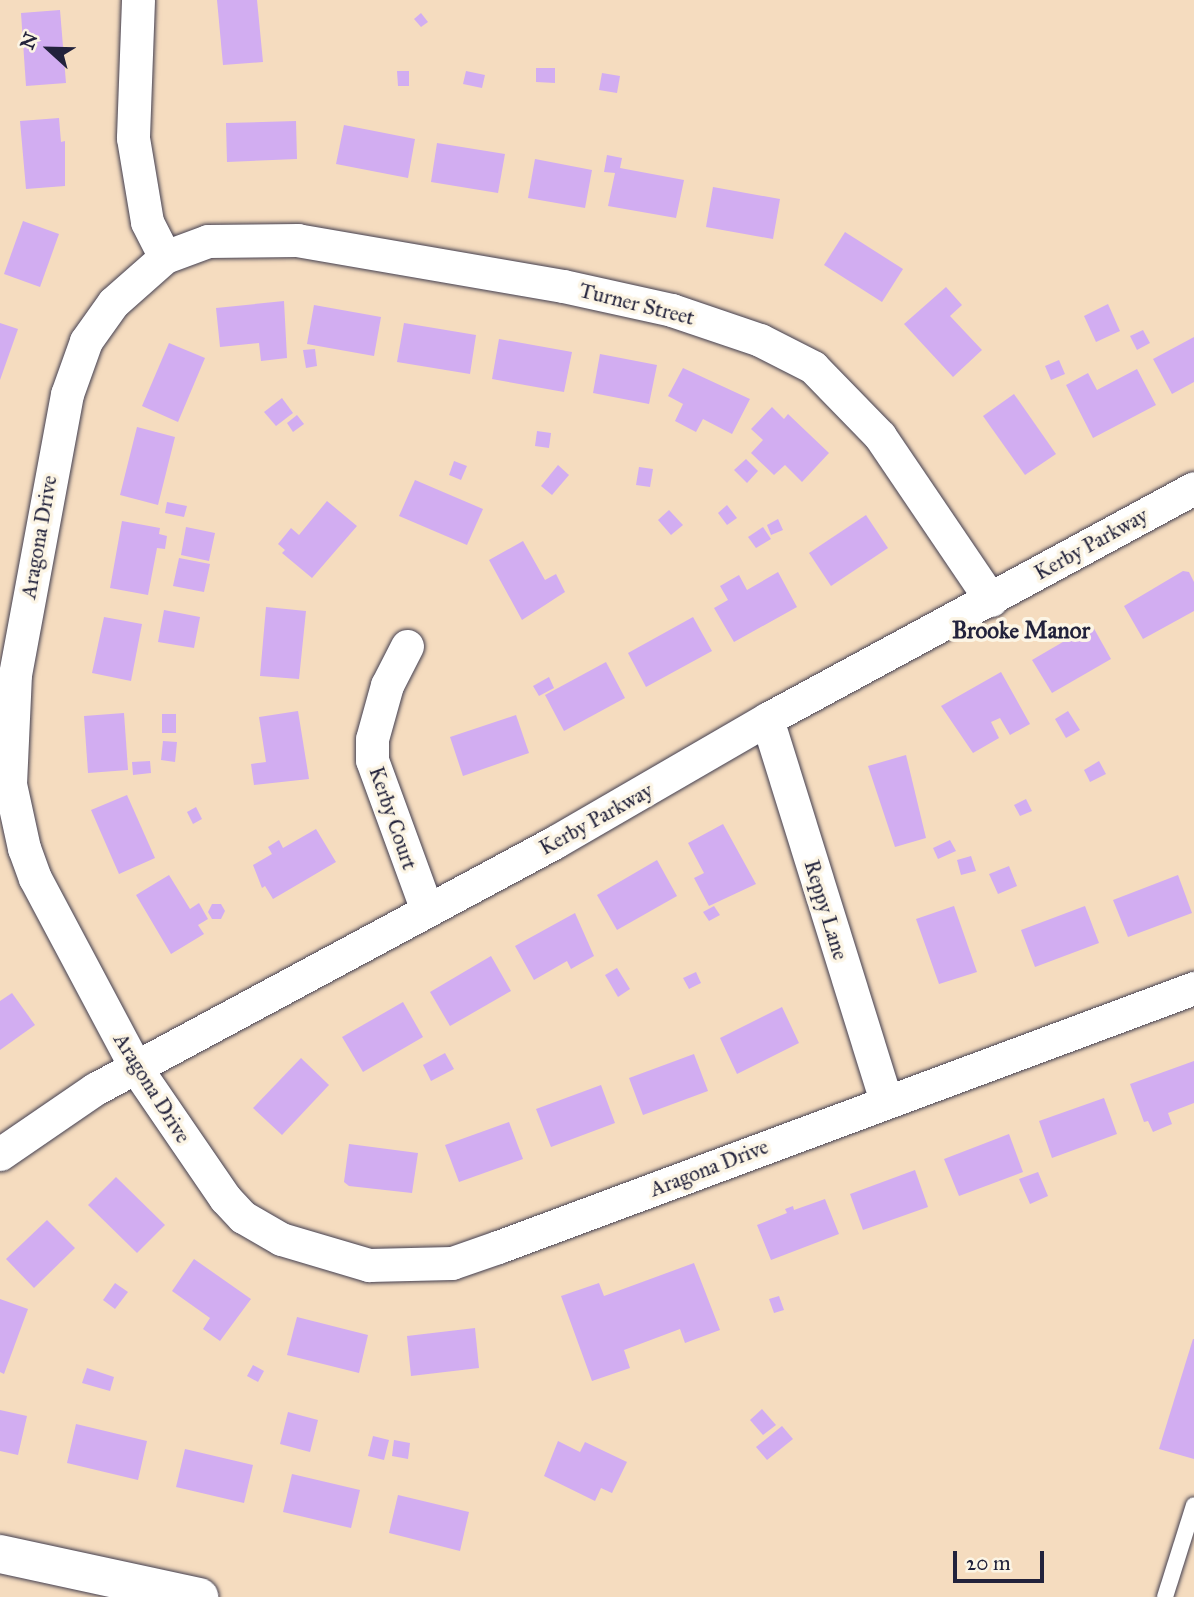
<!DOCTYPE html>
<style>
body{margin:0}
#map{position:relative;width:1194px;height:1597px;overflow:hidden;background:#f5dcbf;font-family:"IM FELL Great Primer",serif}
div>[style]{position:absolute}
[style*='--x']{left:calc(var(--x)*1px);top:calc(var(--y)*1px);width:calc(var(--w)*1px);rotate:calc(var(--a)*1deg)}
.building>*{inset:0;background:#d2adf1}
.roads{filter:drop-shadow(0 0 2px #423e4f) drop-shadow(0 0 2px #423e4f)}
.lane>*{height:16px;margin:-8px;padding:0 8px;transform-origin:8px;border-radius:8px;background:#fff}
.street>*{height:33px;margin:-16.5px;padding:0 16.5px;transform-origin:16.5px;border-radius:16.5px;background:#fff}
.secondary>*{height:38px;margin:-19px;padding:0 19px;transform-origin:19px;border-radius:19px;background:#fff}
span{translate:-50% -50%;white-space:nowrap;text-align:center;line-height:1.15;-webkit-text-stroke:7px #fcf5e5;paint-order:stroke}
.street-label{font-size:21px;color:#22223b}
.neighbourhood-label{font-size:23px;color:#22223b;font-weight:700}
.north{position:absolute;left:14px;top:14px;width:70px;height:70px;-webkit-text-stroke:5px #fcf5e5;paint-order:stroke;rotate:292deg;font-size:19px;font-weight:700;line-height:28px;text-align:center;color:#22223b}
.north::after{content:'';display:block;margin:auto;width:24px;height:32px;background:#22223b;clip-path:polygon(50% 0,100% 100%,50% 72%,0 100%)}
.scale{position:absolute;left:953px;top:1551px;width:91px;height:32px;box-sizing:border-box;border:4px solid #22223b;border-top:0;padding-left:9px;font-size:21px;line-height:24px;white-space:nowrap;color:#22223b;-webkit-text-stroke:5px #fcf5e5;paint-order:stroke}
</style>
<div id="map">
<div class="building">
<i style="clip-path:polygon(217px 0,257px 0,263px 62px,223px 65px)"></i>
<i style="clip-path:polygon(60px 10px,66px 83px,26px 86px,21px 13px)"></i>
<i style="clip-path:polygon(421px 13px,428px 22px,421px 27px,414px 19px)"></i>
<i style="clip-path:polygon(536px 68px,555px 68px,555px 83px,536px 82px)"></i>
<i style="clip-path:polygon(397px 71px,409px 71px,409px 86px,398px 86px)"></i>
<i style="clip-path:polygon(466px 71px,485px 75px,482px 88px,463px 84px)"></i>
<i style="clip-path:polygon(602px 73px,620px 76px,617px 93px,599px 90px)"></i>
<i style="clip-path:polygon(59px 118px,61px 142px,65px 141px,65px 186px,26px 189px,20px 121px)"></i>
<i style="clip-path:polygon(296px 121px,297px 159px,227px 162px,226px 123px)"></i>
<i style="clip-path:polygon(344px 125px,415px 139px,408px 178px,336px 164px)"></i>
<i style="clip-path:polygon(437px 143px,505px 154px,498px 193px,431px 182px)"></i>
<i style="clip-path:polygon(607px 155px,622px 158px,620px 168px,684px 180px,676px 218px,608px 206px,615px 173px,604px 172px)"></i>
<i style="clip-path:polygon(535px 159px,592px 170px,585px 208px,528px 198px)"></i>
<i style="clip-path:polygon(713px 187px,780px 199px,773px 239px,706px 227px)"></i>
<i style="clip-path:polygon(23px 221px,59px 234px,40px 287px,4px 274px)"></i>
<i style="clip-path:polygon(845px 232px,903px 269px,882px 302px,824px 265px)"></i>
<i style="clip-path:polygon(946px 287px,962px 305px,950px 316px,982px 350px,953px 377px,904px 324px)"></i>
<i style="clip-path:polygon(284px 301px,287px 358px,261px 361px,259px 343px,220px 347px,216px 308px)"></i>
<i style="clip-path:polygon(1108px 304px,1120px 331px,1096px 342px,1084px 316px)"></i>
<i style="clip-path:polygon(314px 305px,381px 317px,374px 356px,307px 344px)"></i>
<i style="clip-path:polygon(0 323px,18px 329px,0 380px)"></i>
<i style="clip-path:polygon(404px 323px,476px 335px,470px 374px,397px 362px)"></i>
<i style="clip-path:polygon(1143px 330px,1150px 343px,1137px 350px,1130px 336px)"></i>
<i style="clip-path:polygon(1194px 337px,1194px 382px,1172px 394px,1153px 359px)"></i>
<i style="clip-path:polygon(499px 339px,572px 352px,564px 392px,492px 379px)"></i>
<i style="clip-path:polygon(169px 343px,205px 358px,178px 422px,142px 406px)"></i>
<i style="clip-path:polygon(315px 349px,317px 366px,306px 368px,303px 350px)"></i>
<i style="clip-path:polygon(600px 354px,657px 365px,649px 404px,593px 393px)"></i>
<i style="clip-path:polygon(1059px 360px,1065px 374px,1051px 380px,1045px 366px)"></i>
<i style="clip-path:polygon(683px 368px,750px 399px,732px 434px,703px 419px,696px 432px,675px 421px,683px 404px,668px 396px)"></i>
<i style="clip-path:polygon(1137px 369px,1156px 405px,1093px 438px,1066px 385px,1088px 373px,1097px 390px)"></i>
<i style="clip-path:polygon(1014px 394px,1056px 454px,1025px 475px,983px 416px)"></i>
<i style="clip-path:polygon(282px 398px,293px 413px,276px 426px,264px 412px)"></i>
<i style="clip-path:polygon(772px 407px,784px 419px,788px 414px,829px 453px,802px 482px,785px 465px,774px 475px,751px 453px,763px 440px,751px 429px)"></i>
<i style="clip-path:polygon(297px 415px,304px 424px,293px 432px,287px 423px)"></i>
<i style="clip-path:polygon(137px 427px,175px 437px,158px 505px,120px 495px)"></i>
<i style="clip-path:polygon(537px 431px,551px 433px,549px 448px,535px 446px)"></i>
<i style="clip-path:polygon(746px 459px,758px 471px,747px 483px,734px 470px)"></i>
<i style="clip-path:polygon(454px 461px,467px 466px,461px 480px,449px 475px)"></i>
<i style="clip-path:polygon(558px 465px,569px 475px,552px 495px,541px 486px)"></i>
<i style="clip-path:polygon(639px 467px,653px 469px,650px 487px,636px 485px)"></i>
<i style="clip-path:polygon(415px 480px,483px 509px,467px 545px,399px 516px)"></i>
<i style="clip-path:polygon(327px 501px,357px 526px,312px 578px,282px 553px,285px 550px,278px 544px,291px 528px,299px 535px)"></i>
<i style="clip-path:polygon(167px 502px,187px 506px,184px 517px,165px 513px)"></i>
<i style="clip-path:polygon(727px 505px,737px 518px,727px 525px,718px 513px)"></i>
<i style="clip-path:polygon(669px 510px,683px 525px,671px 535px,658px 520px)"></i>
<i style="clip-path:polygon(866px 515px,888px 548px,831px 586px,809px 553px)"></i>
<i style="clip-path:polygon(778px 519px,783px 530px,771px 535px,767px 525px)"></i>
<i style="clip-path:polygon(122px 521px,160px 528px,159px 534px,167px 536px,165px 549px,157px 548px,148px 595px,110px 588px)"></i>
<i style="clip-path:polygon(186px 527px,215px 533px,209px 561px,181px 555px)"></i>
<i style="clip-path:polygon(763px 527px,771px 539px,756px 548px,748px 537px)"></i>
<i style="clip-path:polygon(523px 541px,545px 580px,556px 574px,565px 592px,522px 620px,489px 560px)"></i>
<i style="clip-path:polygon(179px 558px,210px 564px,204px 592px,173px 586px)"></i>
<i style="clip-path:polygon(1183px 571px,1189px 572px,1194px 582px,1194px 611px,1143px 639px,1124px 606px)"></i>
<i style="clip-path:polygon(778px 572px,797px 607px,734px 642px,714px 608px,728px 600px,720px 586px,739px 575px,747px 590px)"></i>
<i style="clip-path:polygon(266px 607px,306px 611px,299px 679px,260px 676px)"></i>
<i style="clip-path:polygon(164px 610px,200px 617px,194px 648px,158px 642px)"></i>
<i style="clip-path:polygon(104px 617px,142px 624px,131px 681px,92px 673px)"></i>
<i style="clip-path:polygon(693px 617px,712px 651px,646px 687px,628px 653px)"></i>
<i style="clip-path:polygon(1092px 625px,1111px 659px,1052px 693px,1032px 660px)"></i>
<i style="clip-path:polygon(606px 662px,625px 698px,564px 731px,545px 695px)"></i>
<i style="clip-path:polygon(1001px 672px,1030px 724px,1010px 735px,1000px 718px,991px 722px,999px 738px,973px 753px,941px 706px)"></i>
<i style="clip-path:polygon(549px 677px,554px 688px,539px 696px,533px 686px)"></i>
<i style="clip-path:polygon(298px 711px,309px 779px,254px 785px,251px 764px,266px 762px,259px 717px)"></i>
<i style="clip-path:polygon(1068px 711px,1080px 730px,1066px 738px,1055px 719px)"></i>
<i style="clip-path:polygon(124px 713px,128px 770px,88px 773px,84px 716px)"></i>
<i style="clip-path:polygon(162px 714px,176px 714px,176px 733px,162px 733px)"></i>
<i style="clip-path:polygon(516px 715px,529px 753px,463px 776px,450px 737px)"></i>
<i style="clip-path:polygon(163px 741px,177px 742px,175px 762px,161px 760px)"></i>
<i style="clip-path:polygon(906px 755px,926px 838px,895px 847px,868px 766px)"></i>
<i style="clip-path:polygon(150px 761px,151px 773px,133px 775px,132px 762px)"></i>
<i style="clip-path:polygon(1099px 761px,1106px 774px,1090px 782px,1084px 770px)"></i>
<i style="clip-path:polygon(127px 795px,155px 858px,119px 874px,91px 810px)"></i>
<i style="clip-path:polygon(1026px 799px,1032px 811px,1020px 816px,1014px 805px)"></i>
<i style="clip-path:polygon(196px 807px,202px 819px,193px 824px,187px 812px)"></i>
<i style="clip-path:polygon(723px 824px,756px 884px,709px 906px,694px 878px,704px 873px,688px 843px)"></i>
<i style="clip-path:polygon(316px 829px,336px 862px,273px 899px,265px 886px,262px 888px,253px 865px,272px 854px,268px 847px,279px 840px,283px 848px)"></i>
<i style="clip-path:polygon(950px 840px,956px 851px,938px 859px,933px 848px)"></i>
<i style="clip-path:polygon(971px 856px,976px 871px,961px 875px,957px 860px)"></i>
<i style="clip-path:polygon(657px 860px,677px 896px,617px 930px,597px 895px)"></i>
<i style="clip-path:polygon(1009px 866px,1017px 886px,998px 894px,989px 874px)"></i>
<i style="clip-path:polygon(169px 875px,190px 909px,199px 903px,208px 919px,198px 925px,204px 934px,171px 954px,136px 895px)"></i>
<i style="clip-path:polygon(1178px 875px,1192px 913px,1128px 937px,1113px 900px)"></i>
<i style="clip-path:polygon(212px 904px,221px 904px,225px 911px,221px 919px,212px 919px,208px 912px)"></i>
<i style="clip-path:polygon(714px 906px,720px 915px,709px 921px,703px 912px)"></i>
<i style="clip-path:polygon(954px 906px,977px 972px,939px 984px,916px 919px)"></i>
<i style="clip-path:polygon(1085px 906px,1099px 943px,1035px 967px,1021px 930px)"></i>
<i style="clip-path:polygon(575px 913px,594px 956px,571px 969px,567px 961px,534px 980px,515px 946px)"></i>
<i style="clip-path:polygon(491px 956px,511px 991px,450px 1026px,430px 992px)"></i>
<i style="clip-path:polygon(617px 968px,630px 989px,618px 997px,605px 975px)"></i>
<i style="clip-path:polygon(696px 972px,701px 983px,689px 989px,683px 978px)"></i>
<i style="clip-path:polygon(12px 993px,35px 1025px,0 1050px,0 1001px)"></i>
<i style="clip-path:polygon(403px 1002px,423px 1037px,363px 1072px,342px 1037px)"></i>
<i style="clip-path:polygon(782px 1007px,799px 1043px,737px 1074px,720px 1038px)"></i>
<i style="clip-path:polygon(445px 1053px,454px 1069px,431px 1081px,423px 1065px)"></i>
<i style="clip-path:polygon(694px 1054px,708px 1091px,643px 1115px,629px 1078px)"></i>
<i style="clip-path:polygon(301px 1058px,329px 1085px,282px 1135px,253px 1108px)"></i>
<i style="clip-path:polygon(1194px 1061px,1194px 1103px,1168px 1113px,1172px 1124px,1153px 1132px,1148px 1121px,1144px 1122px,1130px 1084px)"></i>
<i style="clip-path:polygon(601px 1085px,615px 1123px,551px 1147px,536px 1109px)"></i>
<i style="clip-path:polygon(1104px 1098px,1117px 1134px,1052px 1158px,1039px 1121px)"></i>
<i style="clip-path:polygon(509px 1122px,523px 1159px,459px 1182px,445px 1145px)"></i>
<i style="clip-path:polygon(1009px 1134px,1023px 1172px,959px 1196px,944px 1159px)"></i>
<i style="clip-path:polygon(349px 1144px,418px 1153px,412px 1193px,349px 1186px,344px 1182px)"></i>
<i style="clip-path:polygon(915px 1170px,928px 1207px,863px 1230px,850px 1194px)"></i>
<i style="clip-path:polygon(1038px 1172px,1048px 1196px,1030px 1204px,1019px 1179px)"></i>
<i style="clip-path:polygon(116px 1177px,165px 1225px,137px 1253px,88px 1205px)"></i>
<i style="clip-path:polygon(825px 1199px,839px 1234px,771px 1260px,757px 1225px,787px 1213px,785px 1209px,793px 1206px,794px 1210px)"></i>
<i style="clip-path:polygon(47px 1220px,75px 1248px,34px 1288px,6px 1259px)"></i>
<i style="clip-path:polygon(194px 1259px,251px 1299px,220px 1341px,203px 1329px,210px 1318px,172px 1291px)"></i>
<i style="clip-path:polygon(694px 1263px,720px 1330px,685px 1343px,680px 1329px,624px 1350px,630px 1368px,592px 1381px,561px 1296px,599px 1283px,604px 1296px)"></i>
<i style="clip-path:polygon(115px 1283px,128px 1292px,115px 1309px,103px 1300px)"></i>
<i style="clip-path:polygon(779px 1296px,784px 1310px,774px 1313px,769px 1299px)"></i>
<i style="clip-path:polygon(0 1299px,28px 1309px,4px 1374px,0 1372px)"></i>
<i style="clip-path:polygon(297px 1317px,368px 1335px,359px 1373px,287px 1355px)"></i>
<i style="clip-path:polygon(475px 1328px,479px 1368px,411px 1376px,407px 1336px)"></i>
<i style="clip-path:polygon(1193px 1339px,1194px 1339px,1194px 1459px,1159px 1449px)"></i>
<i style="clip-path:polygon(253px 1365px,264px 1371px,258px 1382px,247px 1376px)"></i>
<i style="clip-path:polygon(87px 1368px,114px 1377px,110px 1391px,82px 1383px)"></i>
<i style="clip-path:polygon(762px 1409px,776px 1425px,763px 1435px,750px 1420px)"></i>
<i style="clip-path:polygon(0 1410px,27px 1416px,18px 1455px,0 1451px)"></i>
<i style="clip-path:polygon(288px 1412px,318px 1420px,310px 1452px,280px 1444px)"></i>
<i style="clip-path:polygon(76px 1424px,147px 1441px,138px 1480px,67px 1463px)"></i>
<i style="clip-path:polygon(782px 1426px,793px 1439px,767px 1460px,756px 1447px)"></i>
<i style="clip-path:polygon(373px 1436px,389px 1440px,384px 1460px,368px 1456px)"></i>
<i style="clip-path:polygon(394px 1440px,410px 1443px,408px 1459px,392px 1456px)"></i>
<i style="clip-path:polygon(558px 1441px,580px 1452px,585px 1442px,627px 1462px,612px 1493px,601px 1488px,595px 1501px,544px 1476px)"></i>
<i style="clip-path:polygon(185px 1449px,253px 1465px,244px 1503px,176px 1487px)"></i>
<i style="clip-path:polygon(292px 1474px,360px 1490px,351px 1528px,283px 1512px)"></i>
<i style="clip-path:polygon(398px 1495px,469px 1512px,460px 1551px,389px 1533px)"></i>
</div>
<div class="roads">
<div class="lane">
<i style="--x:1165;--y:1597;--w:96;--a:-72.5"></i>
</div>
<div class="street">
<i style="--x:138;--y:0;--w:138;--a:92.1"></i>
<i style="--x:133;--y:138;--w:85;--a:80.5"></i>
<i style="--x:147;--y:222;--w:39;--a:63"></i>
<i style="--x:991;--y:600;--w:198;--a:-124.1"></i>
<i style="--x:880;--y:436;--w:96;--a:-134.2"></i>
<i style="--x:813;--y:367;--w:59;--a:-153"></i>
<i style="--x:760;--y:340;--w:93;--a:-161.2"></i>
<i style="--x:672;--y:310;--w:112;--a:-167.6"></i>
<i style="--x:563;--y:286;--w:269;--a:-170.2"></i>
<i style="--x:298;--y:240;--w:90;--a:179.4"></i>
<i style="--x:208;--y:241;--w:46;--a:159.6"></i>
<i style="--x:165;--y:257;--w:69;--a:138.5"></i>
<i style="--x:113;--y:303;--w:47;--a:125.4"></i>
<i style="--x:86;--y:341;--w:56;--a:109.7"></i>
<i style="--x:67;--y:394;--w:285;--a:100.5"></i>
<i style="--x:15;--y:674;--w:110;--a:92.6"></i>
<i style="--x:10;--y:784;--w:66;--a:77.7"></i>
<i style="--x:24;--y:848;--w:32;--a:70"></i>
<i style="--x:35;--y:878;--w:215;--a:62"></i>
<i style="--x:136;--y:1068;--w:158;--a:55.6"></i>
<i style="--x:225;--y:1198;--w:26;--a:47"></i>
<i style="--x:243;--y:1217;--w:44;--a:30.1"></i>
<i style="--x:281;--y:1239;--w:92;--a:16.5"></i>
<i style="--x:369;--y:1265;--w:83;--a:-1.4"></i>
<i style="--x:452;--y:1263;--w:49;--a:-19.2"></i>
<i style="--x:498;--y:1247;--w:743;--a:-20.41"></i>
<i style="--x:407;--y:646;--w:44;--a:117.1"></i>
<i style="--x:387;--y:685;--w:56;--a:105.5"></i>
<i style="--x:372;--y:739;--w:21;--a:90"></i>
<i style="--x:372;--y:760;--w:160;--a:69.9"></i>
<i style="--x:767;--y:719;--w:401;--a:72.7"></i>
<i style="--x:0;--y:1154;--w:115;--a:-34.4"></i>
<i style="--x:95;--y:1089;--w:522;--a:-28.23"></i>
<i style="--x:555;--y:842;--w:245;--a:-30.1"></i>
<i style="--x:767;--y:719;--w:485;--a:-28.4"></i>
</div>
<div class="secondary">
<i style="--x:0;--y:1554;--w:204;--a:12.2"></i>
</div>
</div>
<div class="street-label">
<span style="left:637px;top:304px;rotate:14deg">Turner Street</span>
<span style="left:39px;top:537px;rotate:-80deg">Aragona Drive</span>
<span style="left:1091px;top:544px;rotate:-29deg">Kerby Parkway</span>
<span style="left:393px;top:818px;rotate:71deg">Kerby Court</span>
<span style="left:596px;top:819px;rotate:-29deg">Kerby Parkway</span>
<span style="left:826px;top:910px;rotate:73deg">Reppy Lane</span>
<span style="left:152px;top:1088px;rotate:58deg">Aragona Drive</span>
<span style="left:709px;top:1168px;rotate:-21deg">Aragona Drive</span>
</div>
<div class="neighbourhood-label">
<span style="left:1021px;top:630px">Brooke Manor</span>
</div>
<div class="north">N</div>
<div class="scale">20 m</div>
</div>
